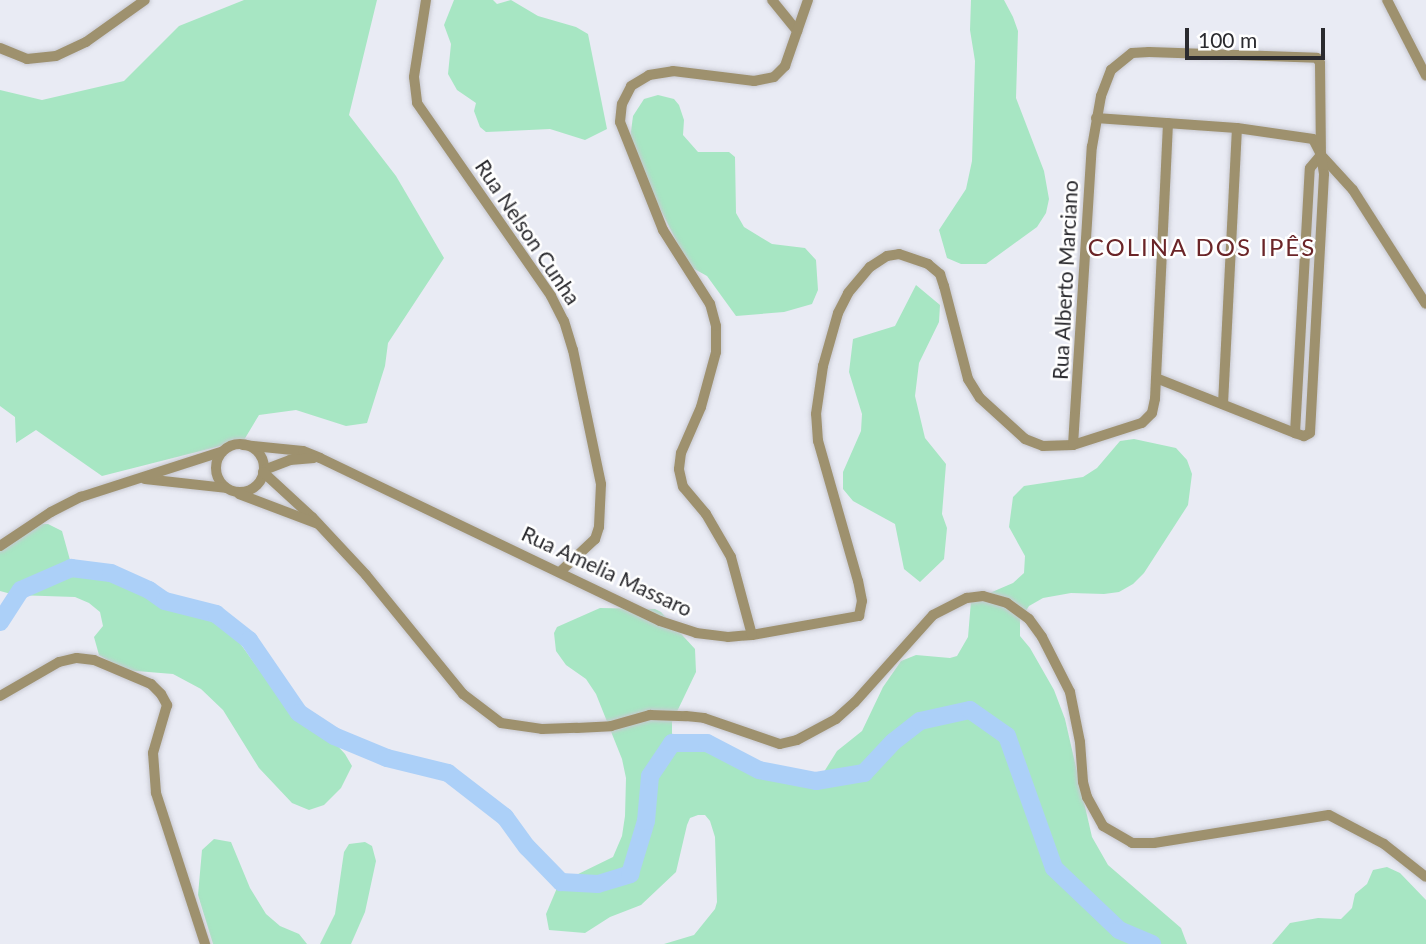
<!DOCTYPE html>
<meta charset="utf-8">
<style>
body{margin:0}
#map{position:relative;width:1426px;height:944px;overflow:hidden;background:#e9ebf4;font-family:Lato,sans-serif}
div>[style]{position:absolute}
[style*='--x']{left:calc(var(--x)*1px);top:calc(var(--y)*1px);width:calc(var(--w)*1px);rotate:calc(var(--a)*1deg)}
.green>*{inset:0;background:#a7e6c3}
.river>*{height:18px;margin:-9px;padding:0 9px;transform-origin:9px;border-radius:9px;background:#acd0f8}
.roads{filter:drop-shadow(0 0 2px #c7c8d0) drop-shadow(0 0 2px #c7c8d0)}
.minor>*{height:10px;margin:-5px;padding:0 5px;transform-origin:5px;border-radius:5px;background:#9e916e}
.minor>.ring{margin:-5px;padding:0;box-sizing:content-box;background:none;border:10px solid #9e916e;border-radius:50%}
span{translate:-50% -50%;white-space:nowrap;text-align:center;line-height:1.15;-webkit-text-stroke:5px #fff;paint-order:stroke}
.street-label{font-size:21px;color:#2a2a2e}
.quarter-label{font-size:24px;color:#6b2528;letter-spacing:2px}
.scale{position:absolute;left:1185px;top:28px;width:140px;height:32px;box-sizing:border-box;border:4px solid #2a2a2e;border-top:0;padding-left:9px;font-size:21px;line-height:24px;white-space:nowrap;color:#2a2a2e;-webkit-text-stroke:5px #fff;paint-order:stroke}
</style>
<div id="map">
<div class="green">
<i style="clip-path:polygon(244px 0,377px 0,349px 115px,396px 176px,444px 258px,388px 343px,385px 366px,367px 423px,346px 426px,296px 410px,259px 415px,244px 440px,102px 476px,36px 430px,16px 443px,15px 417px,0 406px,0 90px,42px 100px,124px 81px,179px 26px)"></i>
<i style="clip-path:polygon(454px 0,493px 0,497px 4px,511px 0,538px 16px,576px 27px,588px 34px,607px 129px,585px 140px,550px 129px,486px 132px,480px 127px,474px 111px,476px 103px,457px 90px,448px 74px,451px 44px,444px 25px)"></i>
<i style="clip-path:polygon(971px 0,1004px 0,1013px 17px,1018px 31px,1016px 98px,1044px 171px,1049px 199px,1046px 213px,1037px 227px,986px 264px,961px 264px,947px 258px,939px 230px,966px 189px,972px 161px,975px 61px,970px 30px)"></i>
<i style="clip-path:polygon(658px 95px,674px 99px,679px 105px,684px 120px,683px 135px,698px 152px,729px 152px,735px 157px,736px 213px,744px 227px,772px 244px,805px 248px,816px 260px,818px 290px,812px 304px,784px 312px,736px 316px,707px 276px,689px 266px,629px 147px,633px 116px,644px 99px)"></i>
<i style="clip-path:polygon(916px 285px,940px 305px,939px 322px,919px 363px,915px 396px,925px 438px,946px 464px,942px 514px,947px 528px,944px 559px,920px 582px,904px 569px,895px 524px,853px 501px,843px 489px,843px 472px,861px 431px,862px 414px,849px 372px,853px 339px,895px 326px)"></i>
<i style="clip-path:polygon(1134px 439px,1176px 448px,1187px 460px,1192px 474px,1188px 505px,1144px 573px,1133px 584px,1119px 592px,1104px 594px,1071px 593px,1043px 598px,1029px 606px,1020px 620px,1020px 636px,1030px 648px,1054px 690px,1065px 719px,1092px 837px,1108px 865px,1181px 928px,1187px 944px,664px 944px,694px 935px,715px 909px,717px 902px,715px 837px,710px 821px,705px 815px,698px 815px,690px 818px,687px 825px,676px 872px,641px 905px,610px 917px,585px 933px,549px 930px,546px 914px,557px 888px,570px 878px,613px 857px,622px 836px,625px 816px,626px 778px,622px 759px,596px 694px,586px 679px,566px 665px,556px 651px,554px 633px,557px 627px,600px 608px,655px 609px,661px 612px,695px 649px,696px 672px,672px 722px,672px 745px,676px 752px,691px 751px,706px 745px,731px 747px,755px 761px,783px 783px,806px 782px,822px 775px,837px 751px,862px 731px,883px 687px,901px 661px,916px 655px,950px 658px,957px 656px,968px 637px,971px 601px,1013px 583px,1024px 573px,1025px 556px,1009px 527px,1013px 497px,1024px 486px,1083px 477px,1097px 468px,1120px 441px)"></i>
<i style="clip-path:polygon(34px 524px,48px 524px,62px 531px,70px 560px,101px 572px,113px 581px,155px 593px,183px 609px,198px 612px,237px 639px,273px 689px,323px 730px,345px 754px,352px 766px,341px 788px,324px 805px,309px 810px,292px 803px,259px 768px,223px 710px,201px 689px,173px 674px,124px 670px,99px 655px,94px 637px,103px 626px,100px 612px,89px 603px,75px 597px,15px 595px,0 591px,0 548px)"></i>
<i style="clip-path:polygon(214px 839px,231px 842px,250px 888px,266px 914px,280px 926px,299px 934px,307px 944px,213px 944px,198px 895px,202px 850px)"></i>
<i style="clip-path:polygon(365px 842px,372px 846px,376px 861px,365px 912px,351px 944px,320px 944px,335px 914px,344px 852px,349px 844px)"></i>
<i style="clip-path:polygon(1387px 867px,1400px 873px,1426px 900px,1426px 944px,1272px 944px,1290px 923px,1318px 918px,1341px 919px,1352px 908px,1355px 894px,1367px 884px,1373px 870px)"></i>
</div>
<div class="river">
<i style="--x:0;--y:622;--w:38;--a:-57"></i>
<i style="--x:21;--y:590;--w:55;--a:-23.7"></i>
<i style="--x:71;--y:568;--w:40;--a:7.1"></i>
<i style="--x:111;--y:573;--w:42;--a:24.1"></i>
<i style="--x:149;--y:590;--w:19;--a:35"></i>
<i style="--x:165;--y:601;--w:53;--a:14.3"></i>
<i style="--x:216;--y:614;--w:42;--a:38.2"></i>
<i style="--x:249;--y:640;--w:88;--a:55.6"></i>
<i style="--x:299;--y:713;--w:42;--a:33.3"></i>
<i style="--x:334;--y:736;--w:57;--a:22.5"></i>
<i style="--x:387;--y:758;--w:63;--a:13.8"></i>
<i style="--x:448;--y:773;--w:72;--a:37.7"></i>
<i style="--x:505;--y:817;--w:37;--a:54"></i>
<i style="--x:527;--y:847;--w:49;--a:45.8"></i>
<i style="--x:561;--y:882;--w:37;--a:3"></i>
<i style="--x:598;--y:884;--w:34;--a:-17"></i>
<i style="--x:630;--y:874;--w:55;--a:-73.2"></i>
<i style="--x:646;--y:821;--w:45;--a:-84.9"></i>
<i style="--x:650;--y:776;--w:40;--a:-56"></i>
<i style="--x:672;--y:743;--w:35;--a:0"></i>
<i style="--x:707;--y:743;--w:59;--a:27.4"></i>
<i style="--x:759;--y:770;--w:58;--a:10.9"></i>
<i style="--x:816;--y:781;--w:49;--a:-9.5"></i>
<i style="--x:864;--y:773;--w:42;--a:-46.9"></i>
<i style="--x:893;--y:742;--w:34;--a:-38"></i>
<i style="--x:920;--y:721;--w:51;--a:-12.4"></i>
<i style="--x:970;--y:710;--w:45;--a:35.1"></i>
<i style="--x:1007;--y:736;--w:140;--a:70.4"></i>
<i style="--x:1054;--y:868;--w:90;--a:43.6"></i>
<i style="--x:1119;--y:930;--w:36;--a:23"></i>
</div>
<div class="roads">
<div class="minor">
<i style="--x:426;--y:0;--w:78;--a:98.9"></i>
<i style="--x:414;--y:77;--w:26;--a:83"></i>
<i style="--x:417;--y:103;--w:235;--a:55.2"></i>
<i style="--x:551;--y:296;--w:28;--a:63"></i>
<i style="--x:564;--y:321;--w:30;--a:73"></i>
<i style="--x:573;--y:350;--w:137;--a:78.2"></i>
<i style="--x:601;--y:484;--w:43;--a:92.7"></i>
<i style="--x:599;--y:527;--w:13;--a:108"></i>
<i style="--x:595;--y:539;--w:47;--a:136.7"></i>
<i style="--x:772;--y:0;--w:40;--a:51"></i>
<i style="--x:1387;--y:0;--w:85;--a:62.8"></i>
<i style="--x:0;--y:48;--w:29;--a:22"></i>
<i style="--x:27;--y:59;--w:29;--a:-6"></i>
<i style="--x:56;--y:56;--w:33;--a:-25"></i>
<i style="--x:86;--y:42;--w:72;--a:-35.4"></i>
<i style="--x:1096;--y:118;--w:141;--a:4.1"></i>
<i style="--x:1237;--y:128;--w:77;--a:8.2"></i>
<i style="--x:1313;--y:139;--w:18;--a:63"></i>
<i style="--x:1321;--y:155;--w:47;--a:47.6"></i>
<i style="--x:1353;--y:190;--w:135;--a:57.4"></i>
<i style="--x:1223;--y:404;--w:276;--a:-87.1"></i>
<i style="--x:1295;--y:433;--w:265;--a:-86.8"></i>
<i style="--x:1310;--y:168;--w:17;--a:-50"></i>
<i class="ring" style="left:216px;top:444px;width:38px;height:38px"></i>
<i style="--x:243;--y:445;--w:60;--a:5.7"></i>
<i style="--x:303;--y:451;--w:18;--a:22"></i>
<i style="--x:320;--y:458;--w:377;--a:25.6"></i>
<i style="--x:660;--y:621;--w:38;--a:18"></i>
<i style="--x:696;--y:633;--w:32;--a:7"></i>
<i style="--x:728;--y:637;--w:24;--a:-5"></i>
<i style="--x:752;--y:635;--w:109;--a:-10.1"></i>
<i style="--x:859;--y:616;--w:15;--a:-79"></i>
<i style="--x:862;--y:601;--w:20;--a:-101"></i>
<i style="--x:858;--y:581;--w:146;--a:-105.9"></i>
<i style="--x:818;--y:441;--w:27;--a:-94"></i>
<i style="--x:816;--y:414;--w:49;--a:-81.7"></i>
<i style="--x:823;--y:366;--w:55;--a:-74.2"></i>
<i style="--x:838;--y:313;--w:22;--a:-63"></i>
<i style="--x:848;--y:293;--w:34;--a:-50"></i>
<i style="--x:870;--y:267;--w:20;--a:-33"></i>
<i style="--x:887;--y:256;--w:12;--a:-9"></i>
<i style="--x:899;--y:254;--w:31;--a:19"></i>
<i style="--x:928;--y:264;--w:16;--a:40"></i>
<i style="--x:940;--y:274;--w:13;--a:72"></i>
<i style="--x:944;--y:286;--w:96;--a:75.5"></i>
<i style="--x:968;--y:379;--w:22;--a:58"></i>
<i style="--x:980;--y:398;--w:61;--a:42.3"></i>
<i style="--x:1025;--y:439;--w:19;--a:21"></i>
<i style="--x:1043;--y:446;--w:30;--a:-2"></i>
<i style="--x:1073;--y:445;--w:72;--a:-17.7"></i>
<i style="--x:1142;--y:423;--w:14;--a:-45"></i>
<i style="--x:1152;--y:413;--w:14;--a:-78"></i>
<i style="--x:1155;--y:399;--w:276;--a:-87.3"></i>
<i style="--x:1073;--y:445;--w:299;--a:-86.4"></i>
<i style="--x:1092;--y:147;--w:52;--a:-80"></i>
<i style="--x:1101;--y:96;--w:28;--a:-69"></i>
<i style="--x:1111;--y:70;--w:27;--a:-39"></i>
<i style="--x:1132;--y:53;--w:17;--a:-3"></i>
<i style="--x:1149;--y:52;--w:168;--a:2"></i>
<i style="--x:1317;--y:58;--w:6;--a:59"></i>
<i style="--x:1320;--y:63;--w:92;--a:89.4"></i>
<i style="--x:1321;--y:155;--w:19;--a:81"></i>
<i style="--x:1324;--y:174;--w:259;--a:93.1"></i>
<i style="--x:1310;--y:433;--w:7;--a:153"></i>
<i style="--x:1304;--y:436;--w:9;--a:-162"></i>
<i style="--x:1295;--y:433;--w:149;--a:-158.4"></i>
<i style="--x:264;--y:470;--w:28;--a:-21"></i>
<i style="--x:290;--y:460;--w:24;--a:-5"></i>
<i style="--x:263;--y:472;--w:67;--a:42.6"></i>
<i style="--x:312;--y:517;--w:79;--a:47"></i>
<i style="--x:366;--y:575;--w:154;--a:50.8"></i>
<i style="--x:463;--y:694;--w:48;--a:37.3"></i>
<i style="--x:501;--y:723;--w:41;--a:8.3"></i>
<i style="--x:542;--y:729;--w:35;--a:-2"></i>
<i style="--x:577;--y:728;--w:34;--a:-3"></i>
<i style="--x:611;--y:726;--w:41;--a:-15.8"></i>
<i style="--x:650;--y:715;--w:36;--a:2"></i>
<i style="--x:686;--y:716;--w:18;--a:6"></i>
<i style="--x:704;--y:718;--w:80;--a:18.9"></i>
<i style="--x:780;--y:744;--w:17;--a:-13"></i>
<i style="--x:797;--y:740;--w:44;--a:-28.3"></i>
<i style="--x:836;--y:719;--w:25;--a:-42"></i>
<i style="--x:855;--y:702;--w:117;--a:-48.1"></i>
<i style="--x:933;--y:615;--w:38;--a:-27"></i>
<i style="--x:967;--y:598;--w:16;--a:-7"></i>
<i style="--x:983;--y:596;--w:25;--a:16"></i>
<i style="--x:1007;--y:603;--w:27;--a:36"></i>
<i style="--x:1029;--y:619;--w:22;--a:54"></i>
<i style="--x:1042;--y:637;--w:62;--a:63"></i>
<i style="--x:1070;--y:692;--w:51;--a:78.7"></i>
<i style="--x:1080;--y:742;--w:40;--a:85.7"></i>
<i style="--x:1083;--y:782;--w:16;--a:75"></i>
<i style="--x:1087;--y:797;--w:33;--a:61"></i>
<i style="--x:1103;--y:826;--w:34;--a:30"></i>
<i style="--x:1132;--y:843;--w:22;--a:0"></i>
<i style="--x:1154;--y:843;--w:177;--a:-9.1"></i>
<i style="--x:1329;--y:815;--w:62;--a:27.8"></i>
<i style="--x:1384;--y:844;--w:53;--a:38.2"></i>
<i style="--x:145;--y:479;--w:81;--a:6.3"></i>
<i style="--x:239;--y:494;--w:85;--a:20.8"></i>
<i style="--x:0;--y:546;--w:61;--a:-33.7"></i>
<i style="--x:51;--y:512;--w:34;--a:-27"></i>
<i style="--x:81;--y:497;--w:149;--a:-17.9"></i>
<i style="--x:752;--y:635;--w:81;--a:-105.1"></i>
<i style="--x:731;--y:557;--w:50;--a:-120.2"></i>
<i style="--x:706;--y:514;--w:35;--a:-130"></i>
<i style="--x:683;--y:487;--w:18;--a:-103"></i>
<i style="--x:679;--y:469;--w:16;--a:-83"></i>
<i style="--x:681;--y:453;--w:50;--a:-66.5"></i>
<i style="--x:701;--y:407;--w:57;--a:-74.7"></i>
<i style="--x:716;--y:352;--w:26;--a:-90"></i>
<i style="--x:716;--y:326;--w:23;--a:-105"></i>
<i style="--x:710;--y:304;--w:88;--a:-122.4"></i>
<i style="--x:663;--y:230;--w:116;--a:-111.7"></i>
<i style="--x:620;--y:122;--w:18;--a:-84"></i>
<i style="--x:622;--y:104;--w:20;--a:-63"></i>
<i style="--x:631;--y:86;--w:21;--a:-31"></i>
<i style="--x:649;--y:75;--w:24;--a:-9"></i>
<i style="--x:673;--y:71;--w:82;--a:7"></i>
<i style="--x:754;--y:81;--w:20;--a:-11"></i>
<i style="--x:774;--y:77;--w:16;--a:-45"></i>
<i style="--x:785;--y:66;--w:70;--a:-70.8"></i>
<i style="--x:0;--y:696;--w:68;--a:-30"></i>
<i style="--x:59;--y:662;--w:18;--a:-13"></i>
<i style="--x:77;--y:658;--w:17;--a:7"></i>
<i style="--x:94;--y:660;--w:62;--a:22.8"></i>
<i style="--x:151;--y:684;--w:14;--a:45"></i>
<i style="--x:161;--y:694;--w:13;--a:61"></i>
<i style="--x:167;--y:705;--w:50;--a:106.3"></i>
<i style="--x:153;--y:753;--w:40;--a:85.7"></i>
<i style="--x:156;--y:793;--w:159;--a:72"></i>
</div>
</div>
<div class="street-label">
<span style="left:528px;top:232px;rotate:56deg">Rua Nelson Cunha</span>
<span style="left:1065px;top:280px;rotate:-87deg">Rua Alberto Marciano</span>
<span style="left:607px;top:571px;rotate:25deg">Rua Amelia Massaro</span>
</div>
<div class="quarter-label">
<span style="left:1202px;top:247px">COLINA DOS IPÊS</span>
</div>
<div class="scale">100 m</div>
</div>
